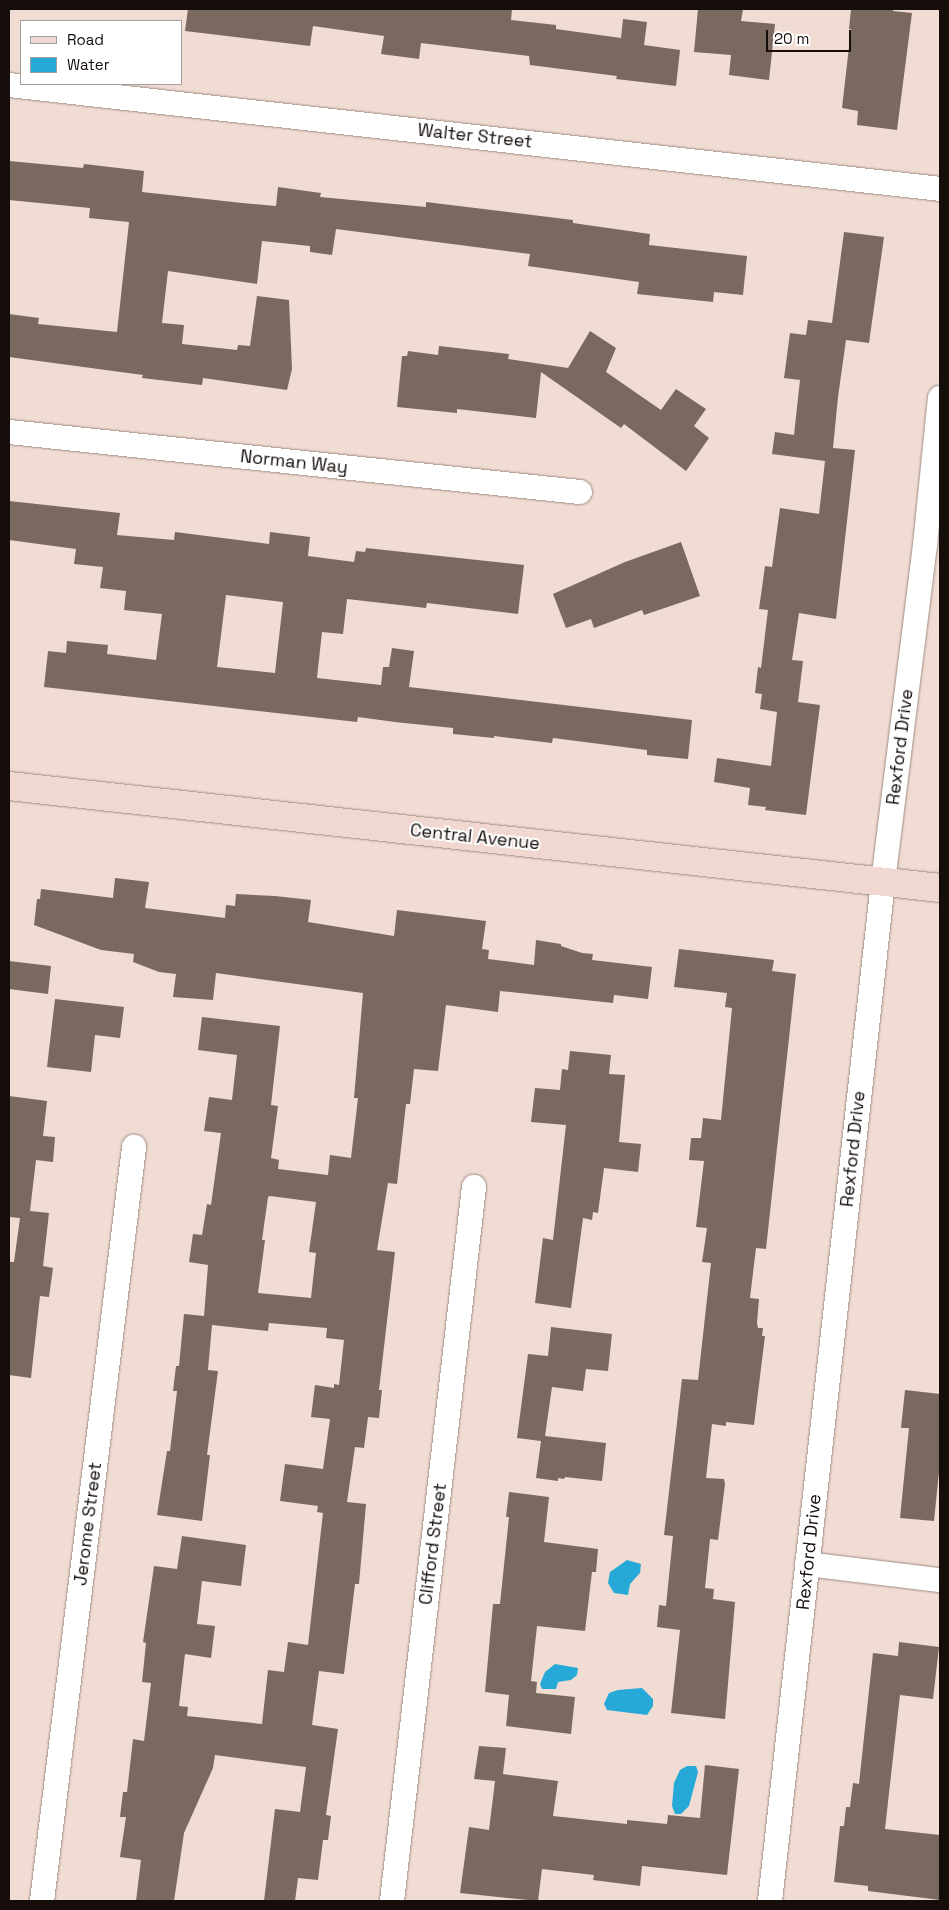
<!DOCTYPE html>
<style>
body{margin:0}
#map{position:relative;width:949px;height:1910px;overflow:hidden;background:#f0dcd2;font-family:"Space Grotesk",sans-serif}
div>[style]{position:absolute}
[style*='--x']{left:calc(var(--x)*1px);top:calc(var(--y)*1px);width:calc(var(--w)*1px);rotate:calc(var(--a)*1deg)}
.water>*{inset:0;background:#27a9d7}
.building>*{inset:0;background:#79695e}
.roads{filter:drop-shadow(0 0 1px #9e8c82) drop-shadow(0 0 1px #9e8c82)}
.street>*{height:24px;margin:-12px;padding:0 12px;transform-origin:12px;border-radius:12px;background:#fff}
.secondary>*{height:28px;margin:-14px;padding:0 14px;transform-origin:14px;border-radius:14px;background:#f0d8d0}
span{translate:-50% -50%;white-space:nowrap;text-align:center;line-height:1.15;-webkit-text-stroke:4px #fff;paint-order:stroke}
.street-label{font-size:18px;color:#140d0a}
.frame{position:absolute;inset:0;border:10px solid #140d0a;pointer-events:none}
.legend{position:absolute;left:20px;top:20px;width:162px;height:65px;box-sizing:border-box;background:#fff;border:1px solid #a19e9d;margin:0;padding:6px 9px;list-style:none;font-size:15px;color:#140d0a}
.legend li{display:flex;align-items:center;gap:10px;height:25px}
.legend b{width:25px;border:1px solid #a19e9d}
.scale{position:absolute;left:766px;top:30px;width:85px;height:22px;box-sizing:border-box;border:2px solid #140d0a;border-top:0;padding-left:6px;font-size:15px;line-height:18px;white-space:nowrap;color:#140d0a;-webkit-text-stroke:4px #fff;paint-order:stroke}
</style>
<div id="map">
<div class="water">
<i style="clip-path:polygon(627px 1560px,641px 1564px,640px 1573px,630px 1584px,628px 1595px,614px 1593px,608px 1583px,610px 1572px)"></i>
<i style="clip-path:polygon(555px 1664px,578px 1668px,577px 1675px,571px 1680px,558px 1682px,556px 1689px,542px 1689px,540px 1684px,545px 1672px)"></i>
<i style="clip-path:polygon(642px 1688px,653px 1699px,653px 1706px,647px 1715px,607px 1710px,604px 1704px,609px 1693px,618px 1690px)"></i>
<i style="clip-path:polygon(687px 1766px,696px 1766px,698px 1772px,689px 1806px,681px 1814px,675px 1814px,672px 1806px,674px 1783px,680px 1770px)"></i>
</div>
<div class="building">
<i style="clip-path:polygon(188px 9px,512px 9px,511px 20px,556px 25px,556px 29px,621px 38px,623px 19px,647px 22px,644px 45px,680px 50px,676px 86px,616px 79px,617px 76px,530px 65px,529px 56px,421px 43px,419px 59px,381px 54px,384px 36px,313px 26px,310px 46px,185px 31px)"></i>
<i style="clip-path:polygon(698px 9px,743px 9px,741px 21px,775px 24px,769px 80px,729px 75px,731px 55px,694px 52px)"></i>
<i style="clip-path:polygon(851px 9px,893px 9px,893px 11px,912px 13px,897px 130px,857px 125px,858px 111px,842px 108px,851px 29px,849px 29px)"></i>
<i style="clip-path:polygon(9px 161px,83px 168px,84px 164px,144px 171px,142px 192px,242px 203px,276px 206px,278px 187px,321px 193px,320px 197px,426px 207px,426px 202px,573px 220px,573px 223px,650px 234px,649px 245px,747px 256px,743px 295px,714px 292px,713px 302px,637px 294px,639px 282px,528px 266px,530px 254px,336px 229px,332px 255px,310px 252px,310px 246px,262px 241px,257px 284px,168px 271px,162px 323px,184px 325px,182px 344px,237px 350px,238px 345px,250px 346px,257px 296px,289px 300px,292px 369px,287px 390px,203px 378px,202px 385px,142px 378px,143px 375px,9px 357px,9px 314px,39px 318px,38px 324px,117px 332px,129px 222px,89px 218px,90px 208px,9px 200px)"></i>
<i style="clip-path:polygon(844px 232px,884px 237px,869px 343px,846px 340px,838px 397px,833px 448px,855px 450px,836px 619px,799px 613px,792px 660px,803px 661px,798px 702px,820px 705px,806px 815px,765px 810px,766px 807px,748px 805px,750px 788px,714px 782px,717px 758px,771px 766px,777px 712px,760px 709px,762px 694px,755px 693px,758px 667px,761px 668px,768px 610px,759px 609px,765px 566px,772px 567px,780px 508px,819px 514px,825px 461px,772px 454px,775px 432px,794px 435px,800px 380px,784px 378px,790px 333px,806px 335px,808px 320px,832px 323px)"></i>
<i style="clip-path:polygon(590px 331px,616px 348px,606px 372px,661px 410px,676px 389px,706px 409px,694px 426px,709px 438px,686px 471px,624px 424px,621px 428px,541px 372px,536px 418px,457px 409px,457px 413px,397px 407px,402px 356px,407px 356px,408px 351px,438px 355px,439px 346px,509px 354px,508px 359px,568px 368px)"></i>
<i style="clip-path:polygon(evenodd,9px 501px,120px 513px,117px 535px,174px 540px,175px 532px,269px 544px,270px 532px,310px 537px,308px 556px,354px 562px,356px 551px,365px 552px,366px 548px,524px 565px,518px 614px,427px 603px,426px 608px,347px 599px,343px 634px,322px 632px,317px 678px,381px 685px,383px 667px,389px 667px,392px 648px,414px 651px,409px 687px,692px 720px,688px 759px,647px 755px,647px 750px,553px 738px,552px 743px,494px 736px,494px 738px,453px 734px,453px 728px,395px 722px,358px 717px,357px 722px,44px 687px,48px 651px,66px 653px,67px 641px,108px 645px,107px 654px,156px 660px,162px 614px,124px 610px,126px 591px,100px 588px,103px 567px,74px 564px,76px 549px,9px 540px,9px 501px,226px 595px,283px 602px,275px 673px,217px 667px,226px 595px)"></i>
<i style="clip-path:polygon(681px 542px,700px 596px,644px 615px,642px 610px,594px 628px,591px 619px,566px 628px,553px 594px,625px 562px)"></i>
<i style="clip-path:polygon(evenodd,115px 878px,149px 882px,145px 908px,225px 918px,226px 905px,235px 906px,236px 894px,275px 896px,311px 900px,308px 922px,394px 936px,397px 910px,486px 921px,482px 949px,489px 950px,488px 959px,534px 965px,536px 940px,561px 944px,561px 946px,582px 953px,593px 954px,592px 960px,652px 967px,648px 999px,614px 995px,613px 1003px,500px 991px,498px 1012px,446px 1005px,438px 1071px,414px 1069px,410px 1104px,406px 1104px,397px 1184px,388px 1183px,377px 1250px,395px 1252px,379px 1390px,382px 1390px,379px 1418px,368px 1417px,364px 1448px,355px 1447px,347px 1502px,366px 1504px,359px 1584px,355px 1584px,344px 1674px,319px 1671px,312px 1725px,338px 1729px,326px 1815px,331px 1816px,328px 1840px,323px 1840px,318px 1880px,298px 1878px,295px 1901px,264px 1901px,275px 1809px,300px 1812px,306px 1767px,215px 1755px,213px 1768px,184px 1833px,174px 1901px,136px 1901px,141px 1860px,120px 1857px,126px 1817px,120px 1817px,123px 1792px,127px 1792px,133px 1739px,144px 1741px,151px 1683px,142px 1682px,146px 1643px,143px 1642px,154px 1566px,177px 1569px,182px 1536px,246px 1545px,241px 1586px,202px 1581px,197px 1624px,215px 1626px,211px 1658px,185px 1654px,179px 1706px,188px 1707px,187px 1716px,262px 1724px,268px 1670px,284px 1672px,288px 1642px,308px 1645px,323px 1513px,317px 1512px,318px 1506px,280px 1501px,285px 1464px,323px 1469px,330px 1419px,311px 1417px,315px 1385px,334px 1388px,334px 1384px,339px 1385px,344px 1340px,326px 1338px,327px 1328px,269px 1323px,268px 1331px,212px 1325px,208px 1370px,218px 1371px,207px 1455px,210px 1455px,202px 1521px,157px 1515px,167px 1451px,170px 1451px,177px 1391px,173px 1391px,176px 1366px,179px 1366px,184px 1314px,204px 1316px,208px 1265px,189px 1262px,193px 1234px,202px 1235px,207px 1204px,211px 1205px,221px 1133px,204px 1131px,209px 1097px,232px 1100px,237px 1055px,198px 1050px,202px 1017px,280px 1026px,271px 1105px,278px 1106px,271px 1158px,279px 1160px,278px 1169px,328px 1175px,330px 1155px,351px 1158px,358px 1098px,354px 1098px,363px 993px,216px 973px,213px 1000px,173px 997px,176px 974px,159px 972px,133px 962px,134px 954px,101px 950px,34px 925px,37px 899px,40px 899px,41px 889px,113px 898px,115px 878px,270px 1196px,316px 1202px,309px 1252px,316px 1253px,311px 1298px,258px 1293px,265px 1240px,262px 1240px,268px 1197px,270px 1196px)"></i>
<i style="clip-path:polygon(679px 949px,774px 960px,772px 971px,796px 974px,766px 1249px,756px 1248px,750px 1298px,759px 1299px,757px 1323px,758px 1328px,763px 1328px,762px 1336px,765px 1336px,754px 1425px,726px 1422px,726px 1426px,712px 1424px,706px 1478px,724px 1479px,725px 1484px,718px 1540px,710px 1539px,705px 1588px,714px 1589px,713px 1599px,735px 1602px,725px 1719px,671px 1713px,680px 1630px,657px 1627px,659px 1605px,666px 1606px,673px 1536px,664px 1535px,682px 1379px,698px 1380px,711px 1263px,702px 1262px,707px 1228px,696px 1227px,704px 1161px,689px 1160px,691px 1138px,701px 1138px,703px 1118px,721px 1120px,732px 1008px,725px 1007px,727px 993px,674px 987px)"></i>
<i style="clip-path:polygon(9px 961px,51px 966px,48px 994px,9px 989px)"></i>
<i style="clip-path:polygon(55px 999px,124px 1007px,120px 1038px,95px 1035px,91px 1072px,47px 1067px)"></i>
<i style="clip-path:polygon(570px 1051px,611px 1055px,609px 1074px,625px 1075px,619px 1142px,641px 1144px,638px 1172px,604px 1168px,598px 1213px,593px 1212px,592px 1220px,583px 1218px,571px 1308px,535px 1303px,543px 1238px,553px 1240px,566px 1125px,531px 1122px,535px 1088px,560px 1090px,562px 1069px,568px 1070px)"></i>
<i style="clip-path:polygon(9px 1096px,47px 1101px,43px 1136px,55px 1137px,53px 1162px,36px 1160px,30px 1211px,49px 1213px,43px 1266px,53px 1268px,49px 1297px,40px 1296px,31px 1378px,9px 1375px,9px 1262px,14px 1262px,20px 1218px,9px 1217px)"></i>
<i style="clip-path:polygon(551px 1327px,612px 1334px,608px 1371px,586px 1369px,583px 1391px,552px 1387px,545px 1436px,606px 1443px,602px 1481px,565px 1477px,564px 1479px,558px 1478px,558px 1481px,536px 1478px,541px 1441px,517px 1438px,528px 1354px,548px 1356px)"></i>
<i style="clip-path:polygon(905px 1390px,940px 1394px,940px 1462px,934px 1521px,900px 1518px,909px 1428px,901px 1428px)"></i>
<i style="clip-path:polygon(509px 1492px,549px 1497px,544px 1542px,598px 1549px,596px 1572px,592px 1572px,585px 1631px,537px 1626px,531px 1681px,537px 1682px,536px 1693px,575px 1697px,571px 1734px,506px 1726px,509px 1695px,485px 1692px,493px 1604px,500px 1604px,509px 1517px,506px 1517px)"></i>
<i style="clip-path:polygon(899px 1642px,939px 1647px,933px 1699px,900px 1695px,885px 1829px,940px 1835px,940px 1900px,868px 1891px,868px 1886px,834px 1882px,840px 1826px,844px 1826px,846px 1807px,850px 1807px,853px 1783px,859px 1784px,873px 1653px,898px 1656px)"></i>
<i style="clip-path:polygon(479px 1746px,506px 1748px,503px 1774px,558px 1781px,553px 1816px,627px 1824px,627px 1820px,667px 1824px,668px 1815px,700px 1818px,705px 1765px,739px 1769px,727px 1875px,642px 1866px,640px 1886px,593px 1880px,594px 1875px,542px 1869px,538px 1901px,460px 1893px,469px 1827px,489px 1830px,495px 1781px,474px 1779px)"></i>
</div>
<div class="roads">
<div class="street">
<i style="--x:9;--y:85;--w:937;--a:6.37"></i>
<i style="--x:9;--y:432;--w:574;--a:6"></i>
<i style="--x:807;--y:1564;--w:134;--a:6.9"></i>
<i style="--x:42;--y:1901;--w:760;--a:-83.04"></i>
<i style="--x:392;--y:1901;--w:719;--a:-83.45"></i>
<i style="--x:770;--y:1901;--w:1025;--a:-83.67"></i>
<i style="--x:883;--y:882;--w:340;--a:-82.9"></i>
<i style="--x:925;--y:545;--w:148;--a:-84.2"></i>
</div>
<div class="secondary">
<i style="--x:9;--y:786;--w:937;--a:6.25"></i>
</div>
</div>
<div class="street-label">
<span style="left:475px;top:136px;rotate:6deg">Walter Street</span>
<span style="left:294px;top:462px;rotate:6deg">Norman Way</span>
<span style="left:900px;top:747px;rotate:-83deg">Rexford Drive</span>
<span style="left:475px;top:837px;rotate:6deg">Central Avenue</span>
<span style="left:853px;top:1149px;rotate:-84deg">Rexford Drive</span>
<span style="left:88px;top:1524px;rotate:-83deg">Jerome Street</span>
<span style="left:433px;top:1544px;rotate:-83deg">Clifford Street</span>
<span style="left:809px;top:1552px;rotate:-84deg">Rexford Drive</span>
</div>
<div class="frame"></div>
<ul class="legend">
<li><b style="height:6px;background:#f0d8d0"></b>Road</li>
<li><b style="height:14px;background:#27a9d7"></b>Water</li>
</ul>
<div class="scale">20 m</div>
</div>
